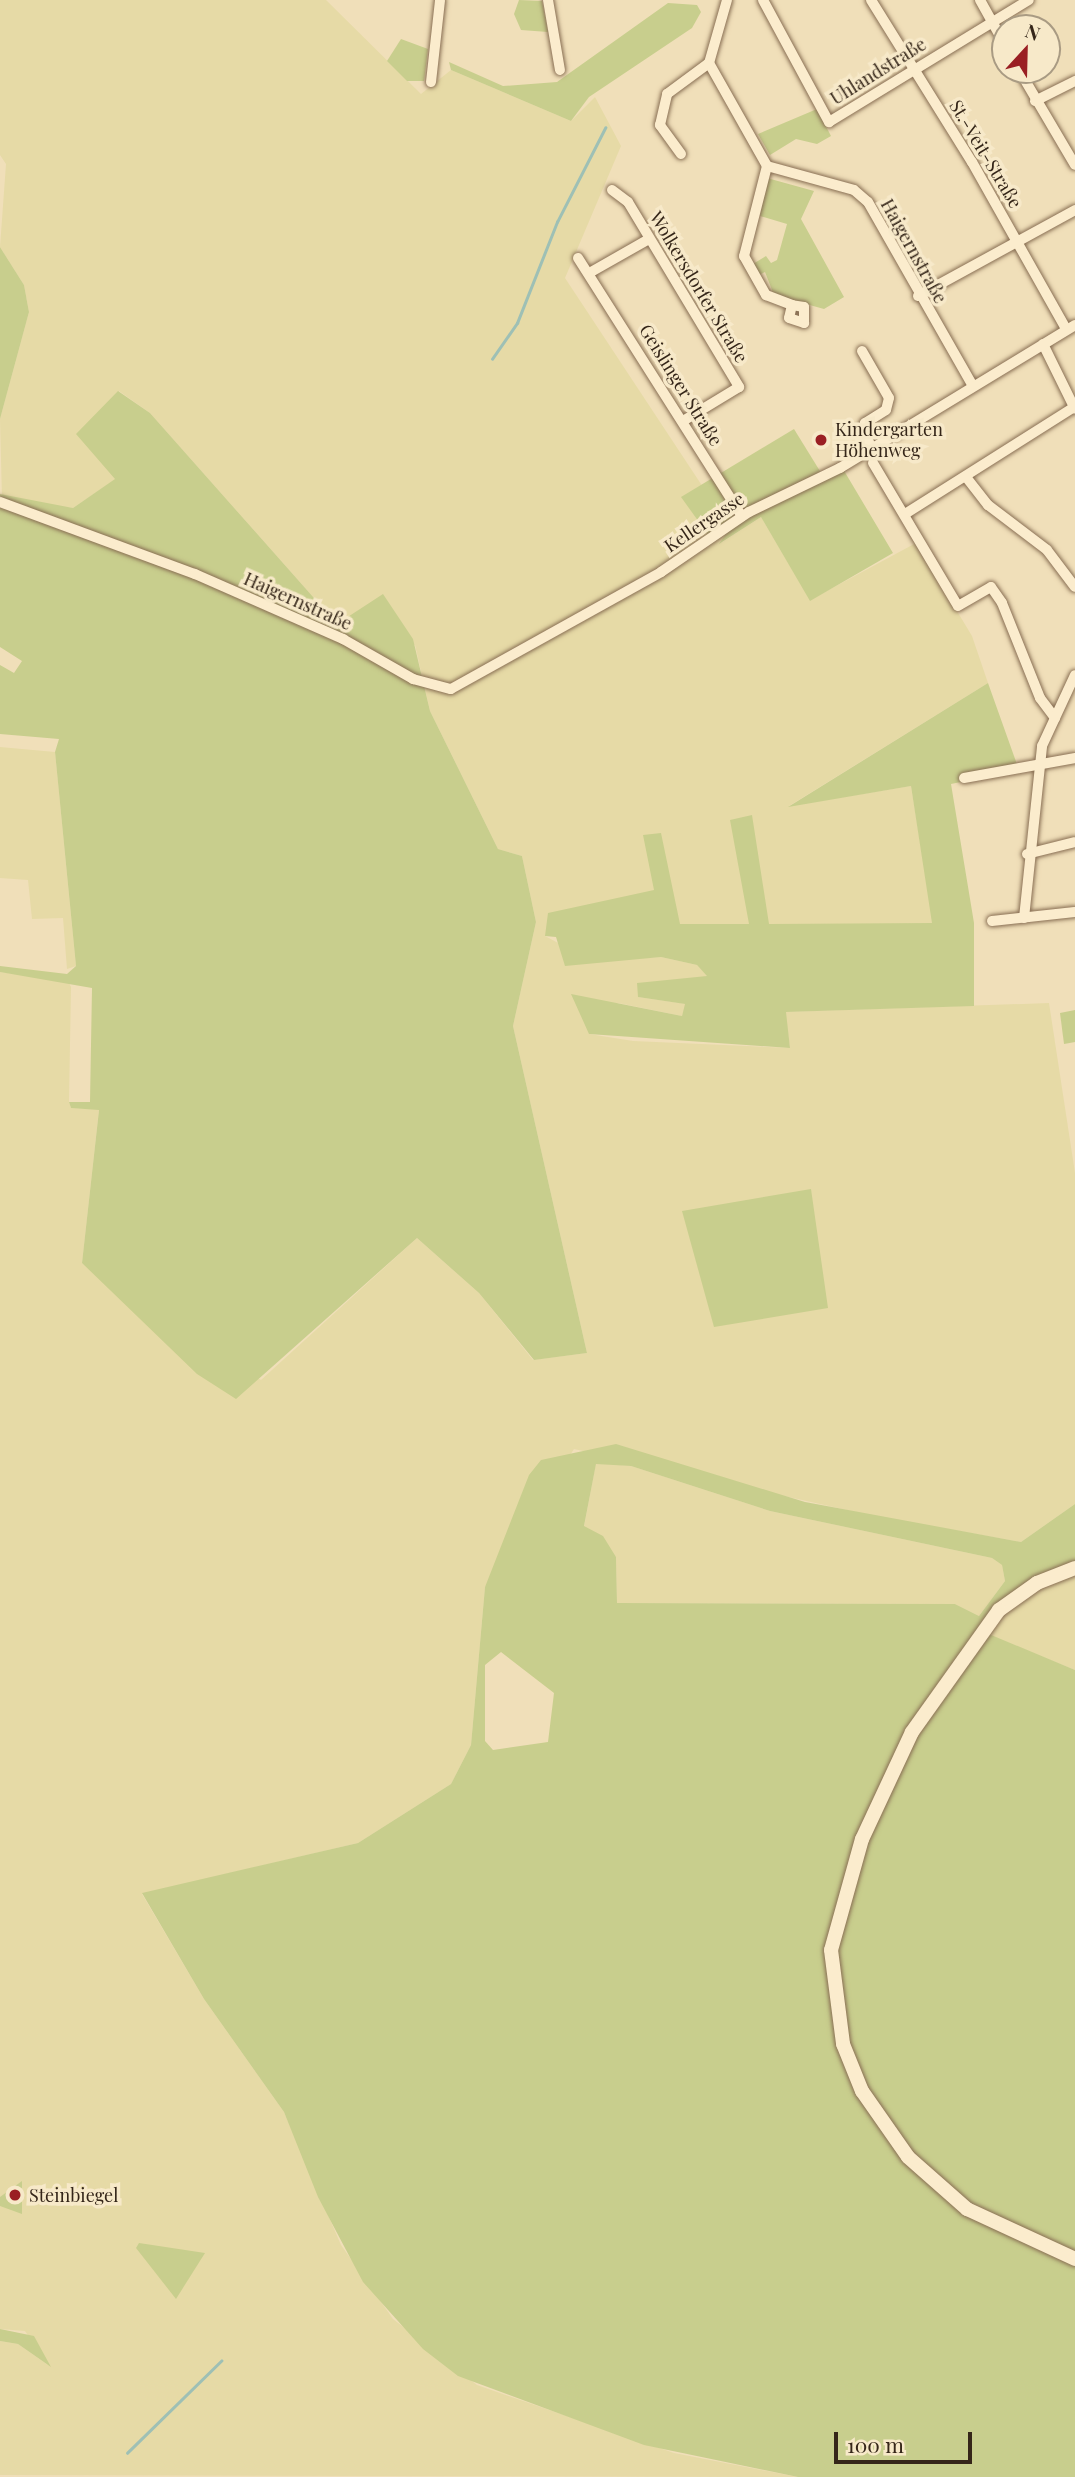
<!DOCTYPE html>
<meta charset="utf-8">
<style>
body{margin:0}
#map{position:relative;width:1075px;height:2477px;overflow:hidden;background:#f0dfb9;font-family:"Playfair Display",serif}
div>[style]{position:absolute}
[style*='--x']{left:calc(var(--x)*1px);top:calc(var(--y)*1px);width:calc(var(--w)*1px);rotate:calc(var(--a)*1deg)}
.farmland>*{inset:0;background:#e6daa6}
.green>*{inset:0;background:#c8ce8d}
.stream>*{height:2.5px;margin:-1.25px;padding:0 1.25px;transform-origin:1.25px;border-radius:1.25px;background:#9ec0b5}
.roads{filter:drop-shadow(0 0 2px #886e53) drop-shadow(0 0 2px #886e53)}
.minor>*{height:10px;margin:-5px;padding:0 5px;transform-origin:5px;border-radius:5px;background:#fbeccd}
.secondary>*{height:14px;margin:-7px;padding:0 7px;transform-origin:7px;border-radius:7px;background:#fbeccd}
.dots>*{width:19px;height:19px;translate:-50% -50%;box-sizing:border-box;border:4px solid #f7e9c9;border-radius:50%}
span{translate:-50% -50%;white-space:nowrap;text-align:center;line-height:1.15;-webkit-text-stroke:7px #f7e9c9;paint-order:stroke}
.street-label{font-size:18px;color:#352619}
.poi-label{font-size:18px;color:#352619}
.left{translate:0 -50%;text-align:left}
.north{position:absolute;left:991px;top:14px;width:70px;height:70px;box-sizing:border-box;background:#f7e9c9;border:2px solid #a99b83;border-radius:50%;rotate:22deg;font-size:19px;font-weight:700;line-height:28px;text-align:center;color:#352619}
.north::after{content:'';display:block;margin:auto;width:24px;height:32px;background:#9a1f23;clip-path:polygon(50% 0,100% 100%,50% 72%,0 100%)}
.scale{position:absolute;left:834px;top:2432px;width:138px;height:32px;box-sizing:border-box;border:4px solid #352619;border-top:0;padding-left:9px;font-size:21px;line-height:24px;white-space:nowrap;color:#352619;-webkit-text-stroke:5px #f7e9c9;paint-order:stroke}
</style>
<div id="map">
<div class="farmland">
<i style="clip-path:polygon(0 0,326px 0,421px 94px,451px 70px,571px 121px,595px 97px,621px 146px,565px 278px,730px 528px,721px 543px,761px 517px,810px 600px,916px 543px,972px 636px,988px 683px,789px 806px,911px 786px,933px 923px,545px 936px,592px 961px,661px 957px,697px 965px,708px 976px,638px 997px,686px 1004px,682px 1016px,618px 1003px,589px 1034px,633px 1041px,790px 1048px,785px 1012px,1049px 1003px,1075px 1173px,1075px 1504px,1021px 1542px,869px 1515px,574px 1449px,485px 1587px,471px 1745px,451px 1784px,358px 1843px,142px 1894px,204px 1999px,284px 2112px,341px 2245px,393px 2319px,477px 2385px,674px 2453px,798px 2477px,0 2475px,0 2341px,18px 2344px,48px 2365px,25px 2331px,0 2329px,0 972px,68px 981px,71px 987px,69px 1102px,71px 1108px,99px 1109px,82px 1263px,261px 1380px,417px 1238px,479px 1293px,533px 1360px,587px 1353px,513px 1026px,536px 922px,522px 856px,498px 849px,430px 711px,415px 645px,337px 624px,150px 413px,119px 391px,116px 479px,73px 508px,2px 499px,0 419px,29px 312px,24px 285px,0 247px,6px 164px,0 155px)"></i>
<i style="clip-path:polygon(0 747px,55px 752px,76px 966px,67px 969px,63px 918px,32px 919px,28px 880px,0 878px)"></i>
<i style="clip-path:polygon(596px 1463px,631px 1466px,770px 1511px,992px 1558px,1002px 1565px,1005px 1581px,979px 1616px,955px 1604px,617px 1603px,616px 1557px,584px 1527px)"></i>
<i style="clip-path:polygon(1075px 1570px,1075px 1670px,984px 1633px,1038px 1585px)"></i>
</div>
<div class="green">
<i style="clip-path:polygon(519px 0,542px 1px,548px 32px,521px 30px,514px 14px)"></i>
<i style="clip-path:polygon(668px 3px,697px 5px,701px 12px,692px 28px,589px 97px,571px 121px,451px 70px,449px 62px,503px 86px,557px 82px)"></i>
<i style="clip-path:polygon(401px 39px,428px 49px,424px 81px,407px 81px,387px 61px)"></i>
<i style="clip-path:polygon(817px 109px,831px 136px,817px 144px,796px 139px,770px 155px,758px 134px)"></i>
<i style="clip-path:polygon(767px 178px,814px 191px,801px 219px,844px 297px,824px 309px,774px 295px,765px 272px,759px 275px,753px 264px,766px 256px,771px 263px,777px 260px,787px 224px,760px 216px)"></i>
<i style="clip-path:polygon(0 247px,24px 285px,29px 312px,0 419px)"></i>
<i style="clip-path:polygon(118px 391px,150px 413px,337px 624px,383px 594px,413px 639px,430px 711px,498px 849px,522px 856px,536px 922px,513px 1026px,587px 1353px,534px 1360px,479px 1293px,417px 1238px,236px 1399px,197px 1374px,82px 1263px,99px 1110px,71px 1108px,69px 1102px,90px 1102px,92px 988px,0 972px,0 966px,67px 974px,76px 966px,55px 752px,59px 739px,0 734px,0 665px,14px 673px,22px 661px,0 647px,0 494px,73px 508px,115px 479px,76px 434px)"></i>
<i style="clip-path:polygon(794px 429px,823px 476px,709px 536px,681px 497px)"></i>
<i style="clip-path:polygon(843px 469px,893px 553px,810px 601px,761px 517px,719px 544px,730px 528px)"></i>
<i style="clip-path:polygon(988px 683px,1019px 770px,951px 784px,974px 923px,974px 1006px,786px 1012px,790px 1048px,589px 1034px,571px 994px,682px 1016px,685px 1004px,638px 997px,637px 983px,707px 976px,697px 965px,661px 957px,565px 966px,556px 937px,545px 936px,548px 913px,654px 890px,643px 835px,661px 833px,680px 924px,749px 924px,730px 820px,752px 815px,769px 924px,932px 923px,911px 786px,788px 807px)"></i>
<i style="clip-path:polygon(1075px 1010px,1075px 1042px,1064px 1044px,1060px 1013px)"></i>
<i style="clip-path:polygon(811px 1189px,828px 1308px,714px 1327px,682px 1211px)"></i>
<i style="clip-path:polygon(evenodd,616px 1444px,805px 1502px,1021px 1542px,1075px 1504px,1075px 1570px,1038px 1585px,984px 1632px,1075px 1670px,1075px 2477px,798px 2477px,644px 2445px,458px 2376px,423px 2349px,363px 2282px,318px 2197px,284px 2112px,204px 1999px,142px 1893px,358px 1843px,451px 1784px,471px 1745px,485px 1587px,529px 1475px,541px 1460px,616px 1444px,596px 1464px,631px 1466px,770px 1511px,992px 1558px,1002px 1565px,1005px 1581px,979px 1616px,955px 1604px,617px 1603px,616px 1557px,603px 1536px,584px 1526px,596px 1464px,616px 1444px,501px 1652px,554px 1693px,548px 1742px,493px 1750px,485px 1741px,485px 1665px,501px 1652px)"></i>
<i style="clip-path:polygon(22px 2181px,22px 2214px,0 2206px,0 2197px)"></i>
<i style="clip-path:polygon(139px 2243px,205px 2253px,176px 2299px,136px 2248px)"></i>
<i style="clip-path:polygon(0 2329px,34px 2336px,51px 2367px,18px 2344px,0 2341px)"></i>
</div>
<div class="stream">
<i style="--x:492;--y:359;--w:44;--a:-55.2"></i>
<i style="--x:517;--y:323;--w:109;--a:-68.4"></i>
<i style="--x:557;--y:222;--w:106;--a:-62.9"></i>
<i style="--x:127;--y:2453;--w:132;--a:-44.4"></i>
</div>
<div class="roads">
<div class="minor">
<i style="--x:548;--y:0;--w:71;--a:80.3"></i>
<i style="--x:727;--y:0;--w:66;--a:105.9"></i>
<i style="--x:709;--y:63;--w:118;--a:60.6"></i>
<i style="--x:767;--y:166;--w:90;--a:15.4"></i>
<i style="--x:854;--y:190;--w:18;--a:41"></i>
<i style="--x:868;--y:202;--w:212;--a:60.3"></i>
<i style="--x:763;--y:0;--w:139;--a:61.6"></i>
<i style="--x:829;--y:122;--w:234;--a:-31.4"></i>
<i style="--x:871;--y:0;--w:191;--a:58.1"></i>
<i style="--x:972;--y:162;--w:192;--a:60.6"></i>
<i style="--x:980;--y:0;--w:51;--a:60.9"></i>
<i style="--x:1019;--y:70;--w:110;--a:59.5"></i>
<i style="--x:431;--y:82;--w:82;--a:-83.7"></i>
<i style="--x:1035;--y:101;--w:45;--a:-26.6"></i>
<i style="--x:681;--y:154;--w:36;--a:-126"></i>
<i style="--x:660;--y:125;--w:32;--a:-77"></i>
<i style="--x:667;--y:94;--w:52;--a:-36.4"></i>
<i style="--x:767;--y:166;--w:93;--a:104.3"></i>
<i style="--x:744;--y:256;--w:45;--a:60.6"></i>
<i style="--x:766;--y:295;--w:28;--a:21"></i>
<i style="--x:792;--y:305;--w:13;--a:103"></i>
<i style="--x:789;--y:318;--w:16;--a:18"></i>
<i style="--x:804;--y:323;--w:16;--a:-90"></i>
<i style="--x:804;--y:307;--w:12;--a:-171"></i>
<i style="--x:612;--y:190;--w:20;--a:37"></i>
<i style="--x:628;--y:202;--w:216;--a:59"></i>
<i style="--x:739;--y:387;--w:66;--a:148.7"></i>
<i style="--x:578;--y:258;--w:306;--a:57.6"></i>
<i style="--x:591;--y:272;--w:67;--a:-29.6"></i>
<i style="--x:918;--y:296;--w:179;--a:-28.7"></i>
<i style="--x:1043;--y:344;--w:72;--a:63.8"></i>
<i style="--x:862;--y:351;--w:54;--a:60.1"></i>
<i style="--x:889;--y:398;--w:12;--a:104"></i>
<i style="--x:886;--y:410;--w:25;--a:148"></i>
<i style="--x:865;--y:423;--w:9;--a:108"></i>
<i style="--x:862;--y:432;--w:18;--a:56"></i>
<i style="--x:873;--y:463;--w:166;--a:59.3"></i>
<i style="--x:958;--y:606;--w:38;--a:-30"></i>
<i style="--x:991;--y:587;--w:19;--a:55"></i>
<i style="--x:1002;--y:603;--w:102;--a:68.2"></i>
<i style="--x:1040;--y:698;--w:25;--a:53"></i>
<i style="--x:966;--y:477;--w:36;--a:52"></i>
<i style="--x:988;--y:505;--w:74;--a:37.3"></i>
<i style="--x:1047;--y:550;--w:46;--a:52.9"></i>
<i style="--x:0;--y:502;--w:208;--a:20.3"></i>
<i style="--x:195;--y:574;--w:162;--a:23.7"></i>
<i style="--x:343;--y:639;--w:81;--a:29.7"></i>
<i style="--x:413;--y:679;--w:39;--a:15"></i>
<i style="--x:451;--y:689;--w:240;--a:-29.1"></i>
<i style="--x:661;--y:572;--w:107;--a:-34.3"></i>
<i style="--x:749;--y:512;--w:101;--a:-25.8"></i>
<i style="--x:840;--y:468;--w:275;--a:-31.3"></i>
<i style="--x:905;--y:514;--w:200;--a:-32.3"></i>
<i style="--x:964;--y:778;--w:113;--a:-10.2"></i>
<i style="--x:1027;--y:854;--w:49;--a:-14"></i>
<i style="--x:1024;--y:918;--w:173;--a:-84"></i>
<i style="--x:1042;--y:746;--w:78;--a:-65.1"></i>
<i style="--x:992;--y:921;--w:83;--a:-6.2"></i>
</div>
<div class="secondary">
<i style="--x:1075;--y:1568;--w:41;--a:158.5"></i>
<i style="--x:1037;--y:1583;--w:47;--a:144.6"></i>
<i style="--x:999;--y:1610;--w:150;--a:125.5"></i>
<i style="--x:912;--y:1732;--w:118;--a:115"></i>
<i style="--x:862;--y:1839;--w:115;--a:105.6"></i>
<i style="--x:831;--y:1950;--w:95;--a:82.7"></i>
<i style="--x:843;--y:2044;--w:51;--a:68"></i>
<i style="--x:862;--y:2091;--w:80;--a:55.1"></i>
<i style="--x:908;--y:2157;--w:79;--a:41.4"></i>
<i style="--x:967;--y:2209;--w:119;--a:24.8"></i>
</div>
</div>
<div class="dots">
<i style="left:821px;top:440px;background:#9a1f23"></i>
<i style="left:15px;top:2195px;background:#9a1f23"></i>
</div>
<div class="street-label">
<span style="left:878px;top:71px;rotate:-32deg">Uhlandstraße</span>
<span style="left:986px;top:154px;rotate:59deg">St.-Veit-Straße</span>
<span style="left:914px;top:251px;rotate:61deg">Haigernstraße</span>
<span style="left:699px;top:287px;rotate:59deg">Wolkersdorfer Straße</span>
<span style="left:681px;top:385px;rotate:58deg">Geislinger Straße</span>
<span style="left:704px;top:522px;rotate:-34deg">Kellergasse</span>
<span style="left:298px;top:601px;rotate:24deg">Haigernstraße</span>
</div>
<div class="poi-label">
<span class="left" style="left:835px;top:440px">Kindergarten<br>Höhenweg</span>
<span class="left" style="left:29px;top:2195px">Steinbiegel</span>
</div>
<div class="north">N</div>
<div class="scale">100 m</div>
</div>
